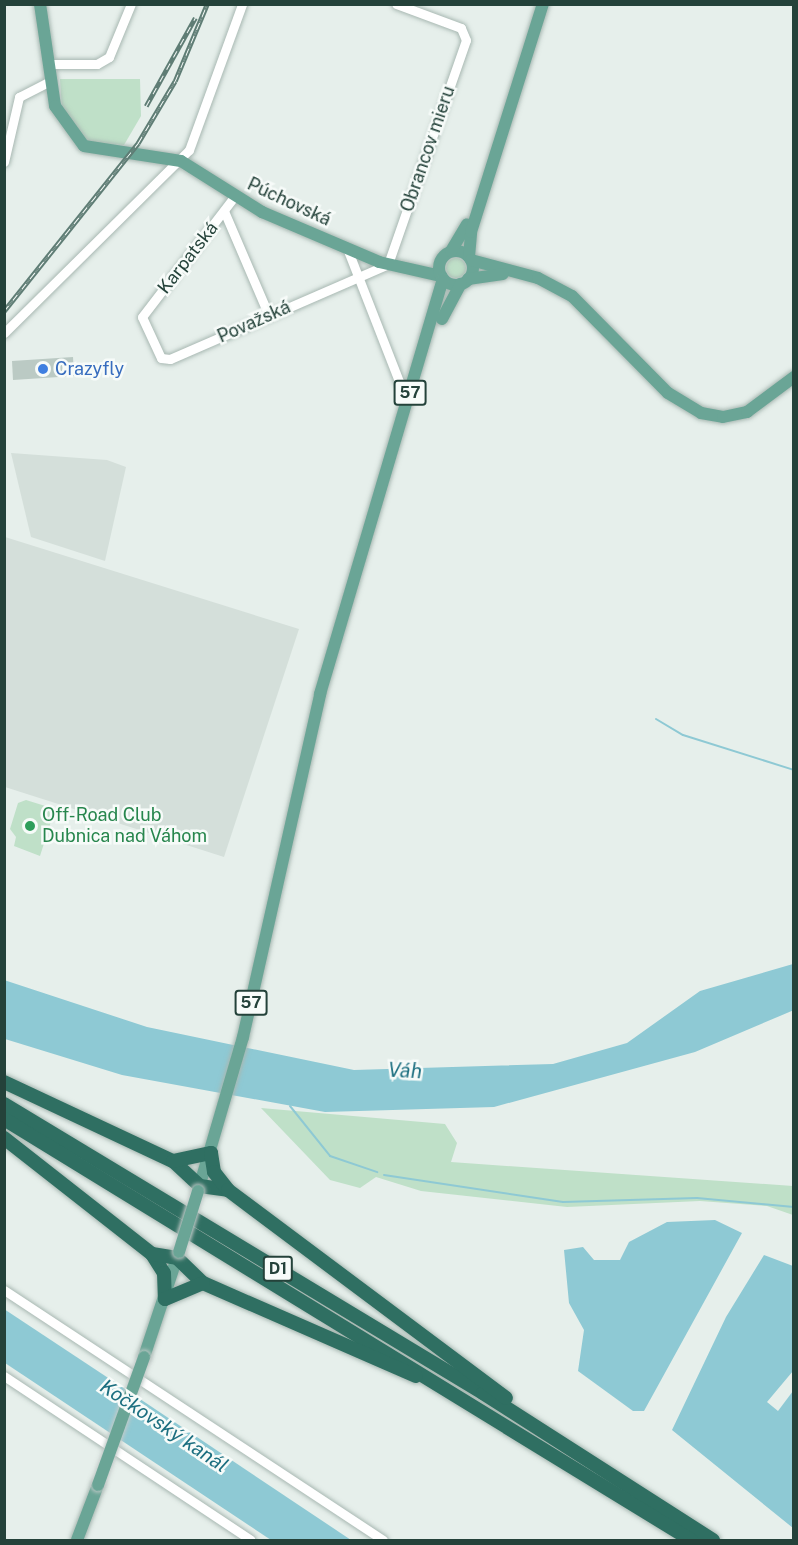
<!DOCTYPE html>
<meta charset="utf-8">
<style>
body{margin:0}
#map{position:relative;width:798px;height:1545px;overflow:hidden;background:#e6efeb;font-family:"Public Sans",sans-serif}
div>[style]{position:absolute}
[style*='--x']{left:calc(var(--x)*1px);top:calc(var(--y)*1px);width:calc(var(--w)*1px);rotate:calc(var(--a)*1deg)}
.built>*{inset:0;background:#d4dfda}
.green>*{inset:0;background:#bfe0c8}
.round{border-radius:50%}
.water>*{inset:0;background:#8ec9d4}
.stream>*{height:2px;margin:-1px;padding:0 1px;transform-origin:1px;border-radius:1px;background:#8ec9d4}
.building>*{inset:0;background:#bbcac4}
.roads{filter:drop-shadow(0 0 2px #a8b8b2) drop-shadow(0 0 2px #a8b8b2)}
.minor>*{height:9px;margin:-4.5px;padding:0 4.5px;transform-origin:4.5px;border-radius:4.5px;background:#fff}
.major>*{height:12px;margin:-6px;padding:0 6px;transform-origin:6px;border-radius:6px;background:#6aa596}
.major>.ring{margin:-6px;padding:0;box-sizing:content-box;background:none;border:12px solid #6aa596;border-radius:50%}
.highway>*{height:14px;margin:-7px;padding:0 7px;transform-origin:7px;border-radius:7px;background:#2f6f62}
.rail>*{height:4.5px;margin-top:-2.25px;transform-origin:0;background:repeating-linear-gradient(90deg,#f7fbf9 0 7px,#5f7d75 0 14px);box-sizing:border-box;border-block:2px solid #5f7d75}
.bridges{filter:drop-shadow(0 0 2px #c2cac8) drop-shadow(0 0 2px #c2cac8)}
.major-bridge>*{height:12px;margin:-6px;padding:0 6px;transform-origin:6px;border-radius:6px;background:#6aa596}
.dots>*{width:16px;height:16px;translate:-50% -50%;box-sizing:border-box;border:3px solid #f7fbf9;border-radius:50%}
span{translate:-50% -50%;white-space:nowrap;text-align:center;line-height:1.15;-webkit-text-stroke:5px #f7fbf9;paint-order:stroke}
.shield-label span{padding:2px 4px;background:#f7fbf9;border:2px solid;border-radius:4px;-webkit-text-stroke-width:0}
.shield-label{font-size:16px;color:#24423a;font-weight:700}
.street-label{font-size:18px;color:#24423a}
.shop-label{font-size:18px;color:#366cbe}
.left{translate:0 -50%;text-align:left}
.leisure-label{font-size:18px;color:#27864d}
.water-label{font-size:20px;color:#1c6f80;font-style:italic}
.frame{position:absolute;inset:0;border:6px solid #24423a;pointer-events:none}
</style>
<div id="map">
<div class="built">
<i style="clip-path:polygon(11px 453px,107px 460px,126px 467px,105px 561px,31px 537px)"></i>
<i style="clip-path:polygon(5px 537px,299px 629px,224px 857px,5px 787px)"></i>
</div>
<div class="green">
<i style="clip-path:polygon(140px 79px,141px 116px,124px 145px,89px 143px,62px 109px,60px 79px)"></i>
<i class="round" style="left:446px;top:258px;width:20px;height:20px"></i>
<i style="clip-path:polygon(26px 800px,55px 809px,40px 856px,14px 846px,16px 837px,10px 829px,18px 803px)"></i>
<i style="clip-path:polygon(261px 1108px,445px 1124px,457px 1143px,451px 1162px,793px 1186px,793px 1215px,767px 1206px,700px 1201px,567px 1207px,421px 1191px,376px 1177px,360px 1188px,330px 1180px)"></i>
</div>
<div class="water">
<i style="clip-path:polygon(793px 964px,794px 1010px,695px 1052px,494px 1107px,325px 1112px,122px 1075px,5px 1039px,4px 980px,147px 1027px,354px 1070px,553px 1064px,627px 1043px,700px 991px)"></i>
<i style="clip-path:polygon(715px 1220px,742px 1233px,644px 1411px,633px 1411px,578px 1371px,584px 1330px,569px 1303px,564px 1250px,583px 1247px,594px 1260px,620px 1260px,629px 1242px,667px 1222px)"></i>
<i style="clip-path:polygon(764px 1255px,793px 1266px,793px 1371px,767px 1402px,778px 1411px,793px 1391px,793px 1528px,672px 1430px,726px 1317px)"></i>
<i style="clip-path:polygon(4px 1309px,140px 1399px,351px 1540px,271px 1540px,5px 1363px)"></i>
</div>
<div class="stream">
<i style="--x:656;--y:719;--w:31;--a:31"></i>
<i style="--x:683;--y:735;--w:116;--a:17.5"></i>
<i style="--x:290;--y:1106;--w:64;--a:51.3"></i>
<i style="--x:330;--y:1156;--w:50;--a:18.8"></i>
<i style="--x:384;--y:1175;--w:181;--a:8.6"></i>
<i style="--x:563;--y:1202;--w:134;--a:-1.7"></i>
<i style="--x:697;--y:1198;--w:97;--a:5.3"></i>
</div>
<div class="building">
<i style="clip-path:polygon(73px 357px,74px 376px,13px 380px,12px 361px)"></i>
</div>
<div class="roads">
<div class="minor">
<i style="--x:49;--y:64;--w:48;--a:0"></i>
<i style="--x:97;--y:64;--w:14;--a:-30"></i>
<i style="--x:109;--y:57;--w:57;--a:-67.5"></i>
<i style="--x:4;--y:162;--w:67;--a:-77"></i>
<i style="--x:19;--y:97;--w:35;--a:-27"></i>
<i style="--x:234;--y:197;--w:151;--a:127.5"></i>
<i style="--x:142;--y:317;--w:45;--a:65.1"></i>
<i style="--x:161;--y:358;--w:9;--a:6"></i>
<i style="--x:170;--y:359;--w:238;--a:-23.5"></i>
<i style="--x:388;--y:264;--w:237;--a:-70.8"></i>
<i style="--x:466;--y:40;--w:13;--a:-113"></i>
<i style="--x:461;--y:28;--w:69;--a:-159.7"></i>
<i style="--x:224;--y:211;--w:114;--a:66.8"></i>
<i style="--x:347;--y:248;--w:146;--a:68.7"></i>
<i style="--x:4;--y:333;--w:260;--a:-44.7"></i>
<i style="--x:189;--y:150;--w:155;--a:-70"></i>
<i style="--x:4;--y:1290;--w:454;--a:33.4"></i>
<i style="--x:4;--y:1376;--w:296;--a:33.6"></i>
</div>
<div class="major">
<i style="--x:40;--y:4;--w:103;--a:81.6"></i>
<i style="--x:55;--y:106;--w:49;--a:54.1"></i>
<i style="--x:84;--y:146;--w:98;--a:8.8"></i>
<i style="--x:181;--y:161;--w:96;--a:32.2"></i>
<i style="--x:262;--y:212;--w:127;--a:23.1"></i>
<i style="--x:379;--y:262;--w:64;--a:12.7"></i>
<i class="ring" style="left:439px;top:251px;width:22px;height:22px"></i>
<i style="--x:451;--y:251;--w:31;--a:-59"></i>
<i style="--x:469;--y:257;--w:25;--a:-85"></i>
<i style="--x:471;--y:232;--w:239;--a:-72.5"></i>
<i style="--x:471;--y:260;--w:69;--a:15"></i>
<i style="--x:538;--y:278;--w:38;--a:28"></i>
<i style="--x:572;--y:296;--w:136;--a:45.3"></i>
<i style="--x:668;--y:393;--w:39;--a:31"></i>
<i style="--x:701;--y:413;--w:22;--a:10"></i>
<i style="--x:723;--y:417;--w:25;--a:-12"></i>
<i style="--x:747;--y:412;--w:59;--a:-36.7"></i>
<i style="--x:468;--y:279;--w:35;--a:-8"></i>
<i style="--x:442;--y:319;--w:40;--a:-62"></i>
<i style="--x:198;--y:1191;--w:160;--a:-73.7"></i>
<i style="--x:243;--y:1037;--w:352;--a:-77.3"></i>
<i style="--x:320;--y:694;--w:433;--a:-73.5"></i>
<i style="--x:144;--y:1357;--w:111;--a:-71.6"></i>
<i style="--x:77;--y:1540;--w:59;--a:-69.1"></i>
</div>
<div class="highway">
<i style="--x:4;--y:1082;--w:187;--a:25.1"></i>
<i style="--x:173;--y:1161;--w:37;--a:43"></i>
<i style="--x:200;--y:1186;--w:28;--a:8"></i>
<i style="--x:4;--y:1104;--w:559;--a:31.1"></i>
<i style="--x:483;--y:1393;--w:273;--a:32.6"></i>
<i style="--x:4;--y:1119;--w:806;--a:31.5"></i>
<i style="--x:4;--y:1138;--w:188;--a:38.1"></i>
<i style="--x:152;--y:1254;--w:22;--a:58"></i>
<i style="--x:164;--y:1273;--w:26;--a:88"></i>
<i style="--x:173;--y:1161;--w:39;--a:-12"></i>
<i style="--x:211;--y:1153;--w:19;--a:81"></i>
<i style="--x:214;--y:1172;--w:23;--a:52"></i>
<i style="--x:228;--y:1190;--w:347;--a:36.8"></i>
<i style="--x:152;--y:1254;--w:25;--a:9"></i>
<i style="--x:177;--y:1258;--w:36;--a:44"></i>
<i style="--x:203;--y:1283;--w:232;--a:23.6"></i>
<i style="--x:165;--y:1299;--w:41;--a:-22.8"></i>
</div>
</div>
<div class="rail">
<i style="--x:146;--y:106;--w:101;--a:-60.9"></i>
<i style="--x:4;--y:311;--w:215;--a:-51.4"></i>
<i style="--x:138;--y:143;--w:72;--a:-59.2"></i>
<i style="--x:175;--y:81;--w:83;--a:-67.4"></i>
</div>
<div class="bridges">
<div class="major-bridge">
<i style="--x:179;--y:1252;--w:64;--a:-72.7"></i>
<i style="--x:98;--y:1485;--w:136;--a:-70.2"></i>
</div>
</div>
<div class="dots">
<i style="left:43px;top:369px;background:#3f7fe0"></i>
<i style="left:30px;top:826px;background:#2e9e5b"></i>
</div>
<div class="shield-label">
<span style="left:410px;top:393px">57</span>
<span style="left:251px;top:1003px">57</span>
<span style="left:278px;top:1269px">D1</span>
</div>
<div class="street-label">
<span style="left:428px;top:149px;rotate:-71deg">Obrancov mieru</span>
<span style="left:289px;top:202px;rotate:25deg">Púchovská</span>
<span style="left:188px;top:258px;rotate:-52deg">Karpatská</span>
<span style="left:254px;top:322px;rotate:-24deg">Považská</span>
</div>
<div class="shop-label">
<span class="left" style="left:55px;top:369px">Crazyfly</span>
</div>
<div class="leisure-label">
<span class="left" style="left:42px;top:826px">Off-Road Club<br>Dubnica nad Váhom</span>
</div>
<div class="water-label">
<span style="left:405px;top:1071px;rotate:3deg">Váh</span>
<span style="left:164px;top:1426px;rotate:34deg">Kočkovský kanál</span>
</div>
<div class="frame"></div>
</div>
